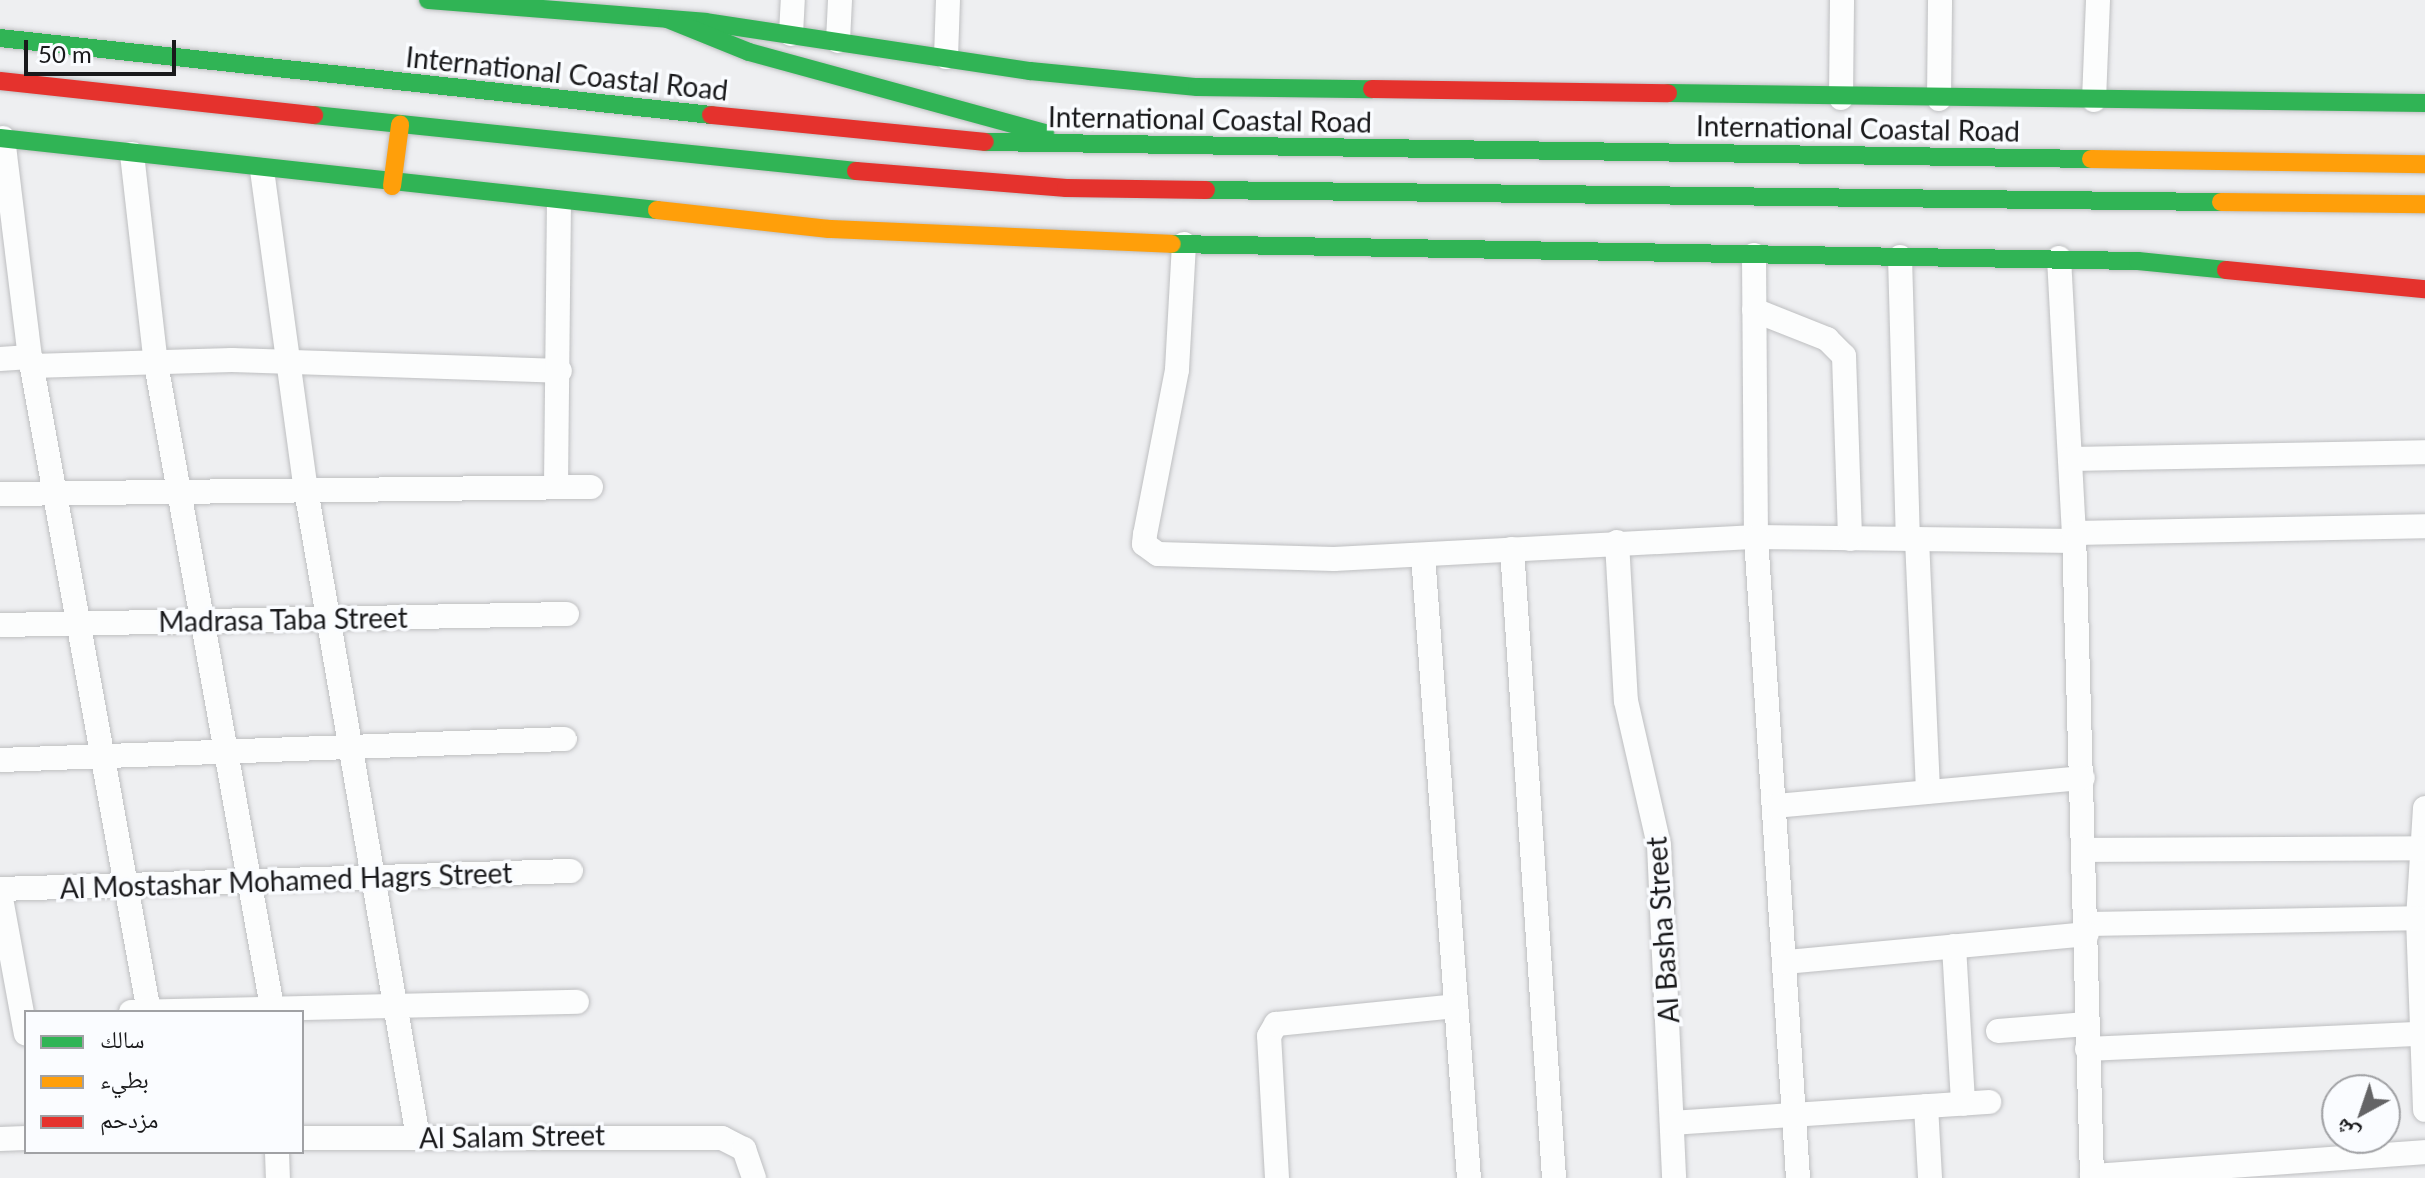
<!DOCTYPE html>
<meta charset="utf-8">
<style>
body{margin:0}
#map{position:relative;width:2425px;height:1178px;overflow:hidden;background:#eeeff1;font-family:Lato,"Noto Naskh Arabic",sans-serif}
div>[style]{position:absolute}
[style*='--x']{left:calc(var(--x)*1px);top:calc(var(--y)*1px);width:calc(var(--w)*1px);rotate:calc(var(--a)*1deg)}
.roads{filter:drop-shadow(0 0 2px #bebfc1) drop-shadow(0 0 2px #bebfc1)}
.street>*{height:24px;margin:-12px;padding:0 12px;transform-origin:12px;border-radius:12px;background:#fcfdfd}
.fast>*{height:18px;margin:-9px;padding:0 9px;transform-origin:9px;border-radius:9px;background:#30b455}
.slow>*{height:18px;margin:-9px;padding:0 9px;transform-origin:9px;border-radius:9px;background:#ff9f0a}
.jam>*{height:18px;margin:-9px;padding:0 9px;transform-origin:9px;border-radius:9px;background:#e5322d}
span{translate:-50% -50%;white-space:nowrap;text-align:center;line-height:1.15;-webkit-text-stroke:7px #fafcff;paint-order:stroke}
.street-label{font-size:28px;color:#19191b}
.legend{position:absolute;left:24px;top:1010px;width:280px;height:144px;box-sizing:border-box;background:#fafcff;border:2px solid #a0a1a4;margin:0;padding:10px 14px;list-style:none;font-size:24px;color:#19191b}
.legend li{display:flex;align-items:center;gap:16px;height:40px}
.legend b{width:40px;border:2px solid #a0a1a4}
.north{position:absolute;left:2321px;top:1074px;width:80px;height:80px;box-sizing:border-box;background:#fafcff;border:2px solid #a0a1a4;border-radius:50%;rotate:220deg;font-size:22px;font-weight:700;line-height:32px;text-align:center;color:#19191b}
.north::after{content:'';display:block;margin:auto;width:28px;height:36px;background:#646466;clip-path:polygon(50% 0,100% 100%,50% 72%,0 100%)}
.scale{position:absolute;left:24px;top:40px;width:152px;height:36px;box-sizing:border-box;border:4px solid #19191b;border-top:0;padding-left:10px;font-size:24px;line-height:28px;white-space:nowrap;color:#19191b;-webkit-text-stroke:6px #fafcff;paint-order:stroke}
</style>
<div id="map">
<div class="roads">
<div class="street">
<i style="--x:791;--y:34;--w:34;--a:-87"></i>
<i style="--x:838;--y:41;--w:41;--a:-87.2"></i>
<i style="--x:946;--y:57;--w:57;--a:-88"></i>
<i style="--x:1841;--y:98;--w:98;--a:-89.4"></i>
<i style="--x:1939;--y:99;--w:99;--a:-89.4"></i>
<i style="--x:2094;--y:100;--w:100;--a:-87.7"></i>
<i style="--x:3;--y:138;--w:221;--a:83"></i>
<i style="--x:30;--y:357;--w:666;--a:79.7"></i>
<i style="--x:132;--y:154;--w:211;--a:83.5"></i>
<i style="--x:156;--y:364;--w:658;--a:79.77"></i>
<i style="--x:262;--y:170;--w:323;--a:82.2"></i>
<i style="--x:306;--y:490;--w:657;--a:80.18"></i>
<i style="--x:1184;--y:244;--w:126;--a:93.2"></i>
<i style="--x:1177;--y:370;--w:167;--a:101"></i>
<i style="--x:1145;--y:534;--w:10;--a:96"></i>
<i style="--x:1144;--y:544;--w:17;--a:36"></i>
<i style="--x:1158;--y:554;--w:176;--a:1.6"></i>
<i style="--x:1334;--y:559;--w:423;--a:-3"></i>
<i style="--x:1756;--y:537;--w:319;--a:0.7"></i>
<i style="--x:1754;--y:255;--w:282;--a:89.6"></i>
<i style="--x:1756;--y:537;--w:642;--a:86.25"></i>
<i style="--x:1900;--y:257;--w:282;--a:88.4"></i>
<i style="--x:2059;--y:258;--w:275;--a:86.9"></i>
<i style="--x:2074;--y:533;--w:645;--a:88.4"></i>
<i style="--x:1754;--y:310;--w:79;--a:21.7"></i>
<i style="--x:1827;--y:339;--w:24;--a:45"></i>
<i style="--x:1844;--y:356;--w:183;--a:88.1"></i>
<i style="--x:0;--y:359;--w:30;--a:-4"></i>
<i style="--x:32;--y:366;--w:200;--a:-1.7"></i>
<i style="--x:232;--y:360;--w:328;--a:1.9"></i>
<i style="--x:2071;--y:459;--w:354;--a:-1.1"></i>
<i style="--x:556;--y:486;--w:281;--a:-89.4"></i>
<i style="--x:0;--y:494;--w:591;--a:-0.68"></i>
<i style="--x:2074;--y:533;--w:351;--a:-1.1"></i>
<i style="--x:1917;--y:539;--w:253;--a:87.5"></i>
<i style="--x:1617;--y:542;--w:159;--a:86.8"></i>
<i style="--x:1626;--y:701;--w:148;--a:77.1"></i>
<i style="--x:1659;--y:845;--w:333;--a:87.4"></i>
<i style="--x:1512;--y:549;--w:630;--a:86.18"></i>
<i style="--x:1423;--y:555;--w:625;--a:85.78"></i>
<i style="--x:0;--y:625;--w:567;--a:-1.11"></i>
<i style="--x:0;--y:760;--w:565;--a:-2.13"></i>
<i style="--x:1775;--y:806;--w:309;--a:-5.2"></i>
<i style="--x:2425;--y:808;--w:110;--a:93.6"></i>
<i style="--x:2418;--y:918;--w:192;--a:87.9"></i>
<i style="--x:2084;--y:850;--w:339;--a:-0.3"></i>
<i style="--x:0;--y:889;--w:571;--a:-1.81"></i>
<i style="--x:0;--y:893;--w:143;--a:79.6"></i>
<i style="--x:2086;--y:924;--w:332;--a:-1"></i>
<i style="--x:1954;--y:946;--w:158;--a:86.7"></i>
<i style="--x:1786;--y:962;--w:302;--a:-5.3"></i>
<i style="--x:131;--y:1012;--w:446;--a:-1.3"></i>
<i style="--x:1998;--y:1031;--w:89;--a:-4.5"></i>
<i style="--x:2087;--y:1049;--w:334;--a:-2.6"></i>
<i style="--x:1926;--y:1106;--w:72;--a:86.8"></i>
<i style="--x:1672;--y:1123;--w:318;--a:-3.8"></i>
<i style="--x:302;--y:1138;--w:420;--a:0"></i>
<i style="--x:722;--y:1138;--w:25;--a:27"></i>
<i style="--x:744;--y:1149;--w:31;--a:71"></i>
<i style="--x:0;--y:1139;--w:26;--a:-2"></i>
<i style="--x:277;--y:1152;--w:26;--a:88"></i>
<i style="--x:2092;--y:1176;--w:334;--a:-4.1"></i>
<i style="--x:1277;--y:1178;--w:142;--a:-93.2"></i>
<i style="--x:1269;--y:1036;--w:14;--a:-60"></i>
<i style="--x:1276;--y:1024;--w:181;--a:-5.7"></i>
</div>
<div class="fast">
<i style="--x:428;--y:0;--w:278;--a:4.5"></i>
<i style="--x:705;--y:22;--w:329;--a:8.6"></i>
<i style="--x:1030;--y:71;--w:168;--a:5.5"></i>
<i style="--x:1197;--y:87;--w:175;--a:0.7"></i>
<i style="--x:667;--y:19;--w:88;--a:21.9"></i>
<i style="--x:749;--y:52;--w:307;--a:15.3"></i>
<i style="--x:0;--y:38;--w:715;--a:6.18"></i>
<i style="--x:1668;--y:93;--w:757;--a:0.76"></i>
<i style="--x:314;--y:115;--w:545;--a:5.9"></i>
<i style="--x:0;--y:138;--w:661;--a:6.25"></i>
<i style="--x:985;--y:142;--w:1106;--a:0.88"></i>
<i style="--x:1206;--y:190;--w:1015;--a:0.68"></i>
<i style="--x:1172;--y:244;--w:966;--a:1.01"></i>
<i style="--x:2138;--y:261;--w:88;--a:5.8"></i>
</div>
<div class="slow">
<i style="--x:2091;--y:159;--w:334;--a:0.9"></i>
<i style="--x:392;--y:186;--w:62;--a:-82.5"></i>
<i style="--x:2221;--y:202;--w:204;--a:0.6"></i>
<i style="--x:657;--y:210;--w:173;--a:6.3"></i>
<i style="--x:829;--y:229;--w:343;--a:2.5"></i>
</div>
<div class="jam">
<i style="--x:0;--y:81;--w:316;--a:6.2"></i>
<i style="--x:1372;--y:89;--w:296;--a:0.8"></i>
<i style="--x:711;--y:115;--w:275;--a:5.6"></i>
<i style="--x:856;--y:171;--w:211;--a:4.6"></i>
<i style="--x:1066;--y:188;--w:140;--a:0.8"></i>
<i style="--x:2226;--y:270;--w:200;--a:5.5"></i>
</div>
</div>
<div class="street-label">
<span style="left:567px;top:73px;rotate:6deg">International Coastal Road</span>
<span style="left:1210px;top:119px;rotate:1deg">International Coastal Road</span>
<span style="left:1858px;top:128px;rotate:1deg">International Coastal Road</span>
<span style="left:283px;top:619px;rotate:-1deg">Madrasa Taba Street</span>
<span style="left:286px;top:880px;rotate:-2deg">Al Mostashar Mohamed Hagrs Street</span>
<span style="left:1662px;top:930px;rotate:-94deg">Al Basha Street</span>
<span style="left:512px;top:1136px;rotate:-1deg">Al Salam Street</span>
</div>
<ul class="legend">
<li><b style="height:10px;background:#30b455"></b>سالك</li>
<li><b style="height:10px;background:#ff9f0a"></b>بطيء</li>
<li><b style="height:10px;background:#e5322d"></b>مزدحم</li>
</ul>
<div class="north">ش</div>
<div class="scale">50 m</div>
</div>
